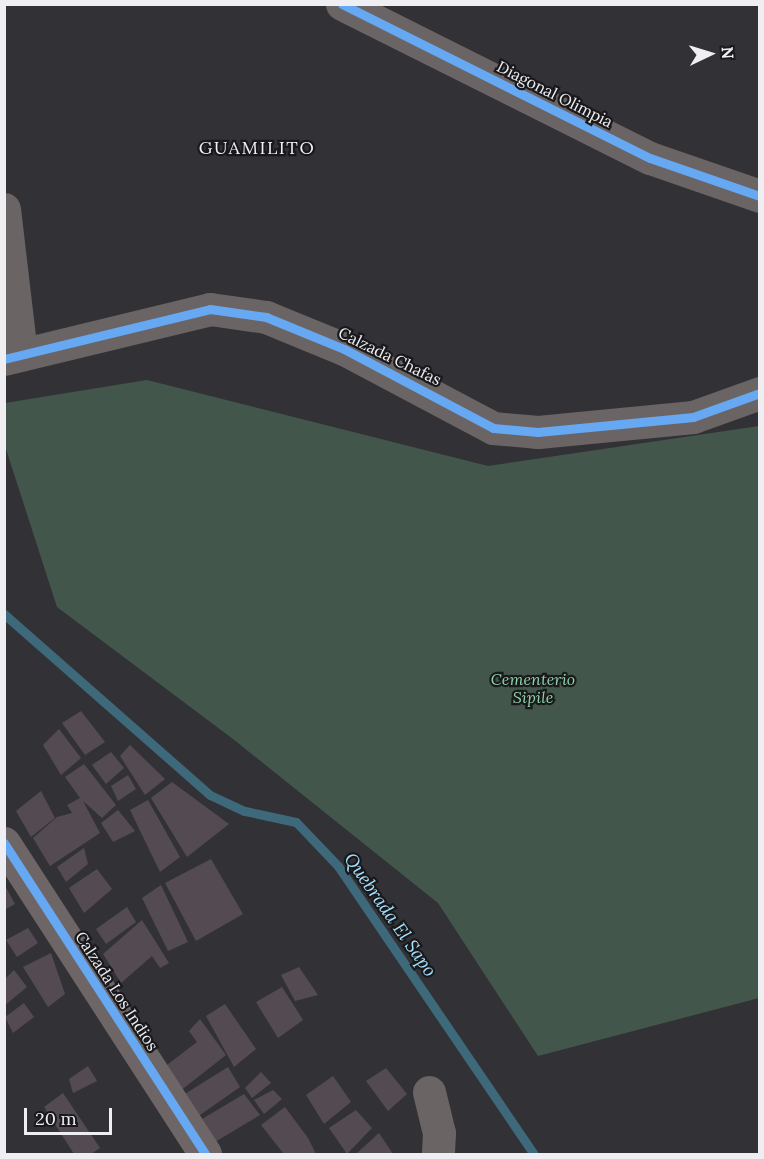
<!DOCTYPE html>
<style>
body{margin:0}
#map{position:relative;width:764px;height:1159px;overflow:hidden;background:#323236;font-family:Lora,serif}
div>[style]{position:absolute}
[style*='--x']{left:calc(var(--x)*1px);top:calc(var(--y)*1px);width:calc(var(--w)*1px);rotate:calc(var(--a)*1deg)}
.green>*{inset:0;background:#42564b}
.stream>*{height:9px;margin:-4.5px;padding:0 4.5px;transform-origin:4.5px;border-radius:4.5px;background:#3e697b}
.building>*{inset:0;background:#534b51}
.street>*{height:33px;margin:-16.5px;padding:0 16.5px;transform-origin:16.5px;border-radius:16.5px;background:#6b6464}
.secondary>*{height:33px;margin:-16.5px;padding:0 16.5px;transform-origin:16.5px;border-radius:16.5px;background:#6e6666}
.cycleway>*{height:9px;margin:-4.5px;padding:0 4.5px;transform-origin:4.5px;border-radius:4.5px;background:#66a8f1}
span{translate:-50% -50%;white-space:nowrap;text-align:center;line-height:1.15;-webkit-text-stroke:4.5px #19191c;paint-order:stroke}
.street-label{font-size:16px;color:#efeff3}
.park-label{font-size:16px;color:#8ed2a9;font-style:italic}
.neighbourhood-label{font-size:18px;color:#efeff3;letter-spacing:1.5px}
.water-label{font-size:18px;color:#a5e1fe;font-style:italic}
.frame{position:absolute;inset:0;border:6px solid #efeff3;pointer-events:none}
.north{position:absolute;left:680px;top:24px;width:60px;height:60px;-webkit-text-stroke:4px #19191c;paint-order:stroke;rotate:86deg;font-size:16px;font-weight:700;line-height:24px;text-align:center;color:#efeff3}
.north::after{content:'';display:block;margin:auto;width:21px;height:27px;background:#efeff3;clip-path:polygon(50% 0,100% 100%,50% 72%,0 100%)}
.scale{position:absolute;left:24px;top:1108px;width:88px;height:27px;box-sizing:border-box;border:3px solid #efeff3;border-top:0;padding-left:8px;font-size:18px;line-height:21px;white-space:nowrap;color:#efeff3;-webkit-text-stroke:4px #19191c;paint-order:stroke}
</style>
<div id="map">
<div class="green">
<i style="clip-path:polygon(147px 380px,488px 466px,759px 426px,759px 998px,538px 1056px,438px 903px,233px 739px,57px 607px,5px 446px,5px 403px)"></i>
</div>
<div class="stream">
<i style="--x:4;--y:614;--w:274;--a:41.3"></i>
<i style="--x:210;--y:795;--w:38;--a:25"></i>
<i style="--x:245;--y:811;--w:52;--a:12.2"></i>
<i style="--x:296;--y:822;--w:61;--a:46.3"></i>
<i style="--x:338;--y:866;--w:348;--a:55.8"></i>
</div>
<div class="building">
<i style="clip-path:polygon(81px 711px,105px 742px,85px 755px,62px 723px)"></i>
<i style="clip-path:polygon(59px 729px,81px 758px,61px 775px,43px 745px)"></i>
<i style="clip-path:polygon(130px 745px,165px 779px,145px 795px,120px 756px)"></i>
<i style="clip-path:polygon(111px 752px,124px 768px,106px 784px,92px 765px)"></i>
<i style="clip-path:polygon(84px 764px,116px 805px,102px 818px,83px 801px,100px 833px,50px 866px,33px 838px,57px 817px,72px 813px,67px 805px,80px 798px,65px 777px)"></i>
<i style="clip-path:polygon(128px 775px,136px 789px,118px 801px,111px 786px)"></i>
<i style="clip-path:polygon(172px 782px,229px 824px,187px 857px,151px 798px)"></i>
<i style="clip-path:polygon(41px 791px,55px 818px,31px 837px,16px 811px)"></i>
<i style="clip-path:polygon(148px 800px,180px 857px,160px 872px,130px 810px)"></i>
<i style="clip-path:polygon(118px 810px,135px 831px,113px 842px,101px 823px)"></i>
<i style="clip-path:polygon(84px 848px,88px 864px,66px 882px,57px 867px)"></i>
<i style="clip-path:polygon(211px 859px,243px 914px,196px 941px,165px 883px)"></i>
<i style="clip-path:polygon(97px 869px,112px 889px,84px 913px,69px 888px)"></i>
<i style="clip-path:polygon(4px 884px,15px 904px,4px 910px)"></i>
<i style="clip-path:polygon(161px 885px,188px 942px,168px 951px,142px 898px)"></i>
<i style="clip-path:polygon(127px 907px,136px 922px,106px 944px,96px 929px)"></i>
<i style="clip-path:polygon(142px 920px,169px 963px,160px 968px,152px 956px,121px 983px,103px 954px)"></i>
<i style="clip-path:polygon(28px 928px,38px 943px,17px 957px,6px 940px)"></i>
<i style="clip-path:polygon(51px 953px,65px 994px,48px 1007px,23px 967px)"></i>
<i style="clip-path:polygon(299px 967px,318px 995px,295px 1001px,281px 975px)"></i>
<i style="clip-path:polygon(14px 970px,27px 987px,4px 1006px,4px 980px)"></i>
<i style="clip-path:polygon(282px 987px,303px 1020px,278px 1038px,256px 1002px)"></i>
<i style="clip-path:polygon(24px 1003px,34px 1017px,13px 1033px,5px 1017px)"></i>
<i style="clip-path:polygon(225px 1004px,256px 1049px,234px 1067px,206px 1016px)"></i>
<i style="clip-path:polygon(200px 1019px,226px 1055px,175px 1095px,163px 1068px,197px 1042px,189px 1031px)"></i>
<i style="clip-path:polygon(88px 1066px,97px 1081px,73px 1093px,69px 1079px)"></i>
<i style="clip-path:polygon(228px 1067px,240px 1087px,193px 1120px,180px 1097px)"></i>
<i style="clip-path:polygon(386px 1068px,407px 1094px,388px 1111px,366px 1081px)"></i>
<i style="clip-path:polygon(261px 1072px,271px 1083px,252px 1098px,245px 1088px)"></i>
<i style="clip-path:polygon(333px 1076px,351px 1102px,324px 1124px,306px 1095px)"></i>
<i style="clip-path:polygon(273px 1090px,282px 1099px,264px 1114px,254px 1100px)"></i>
<i style="clip-path:polygon(63px 1093px,100px 1148px,91px 1154px,74px 1154px,44px 1107px)"></i>
<i style="clip-path:polygon(244px 1094px,260px 1115px,210px 1145px,197px 1122px)"></i>
<i style="clip-path:polygon(285px 1107px,308px 1138px,316px 1154px,284px 1154px,261px 1125px)"></i>
<i style="clip-path:polygon(356px 1110px,372px 1128px,347px 1154px,329px 1128px)"></i>
<i style="clip-path:polygon(379px 1133px,393px 1154px,356px 1154px)"></i>
</div>
<div class="street">
<i style="--x:342;--y:4;--w:344;--a:26.6"></i>
<i style="--x:650;--y:158;--w:116;--a:19.1"></i>
<i style="--x:4;--y:209;--w:145;--a:83.3"></i>
<i style="--x:4;--y:359;--w:212;--a:-13.6"></i>
<i style="--x:210;--y:309;--w:57;--a:8.1"></i>
<i style="--x:266;--y:317;--w:84;--a:22.3"></i>
<i style="--x:344;--y:349;--w:169;--a:27.9"></i>
<i style="--x:493;--y:428;--w:45;--a:5.1"></i>
<i style="--x:538;--y:432;--w:156;--a:-5.5"></i>
<i style="--x:693;--y:417;--w:71;--a:-19.7"></i>
<i style="--x:429;--y:1092;--w:42;--a:76.3"></i>
<i style="--x:439;--y:1133;--w:21;--a:93"></i>
</div>
<div class="secondary">
<i style="--x:4;--y:843;--w:370;--a:57.1"></i>
</div>
<div class="cycleway">
<i style="--x:342;--y:4;--w:344;--a:26.6"></i>
<i style="--x:650;--y:158;--w:116;--a:19.1"></i>
<i style="--x:4;--y:359;--w:212;--a:-13.6"></i>
<i style="--x:210;--y:309;--w:57;--a:8.1"></i>
<i style="--x:266;--y:317;--w:84;--a:22.3"></i>
<i style="--x:344;--y:349;--w:169;--a:27.9"></i>
<i style="--x:493;--y:428;--w:45;--a:5.1"></i>
<i style="--x:538;--y:432;--w:156;--a:-5.5"></i>
<i style="--x:693;--y:417;--w:71;--a:-19.7"></i>
<i style="--x:4;--y:843;--w:370;--a:57.1"></i>
</div>
<div class="street-label">
<span style="left:555px;top:94px;rotate:27deg">Diagonal Olimpia</span>
<span style="left:390px;top:356px;rotate:26deg">Calzada Chafas</span>
<span style="left:117px;top:991px;rotate:57deg">Calzada Los Indios</span>
</div>
<div class="park-label">
<span style="left:533px;top:688px">Cementerio<br>Sipile</span>
</div>
<div class="neighbourhood-label">
<span style="left:257px;top:148px">GUAMILITO</span>
</div>
<div class="water-label">
<span style="left:390px;top:915px;rotate:55deg">Quebrada El Sapo</span>
</div>
<div class="frame"></div>
<div class="north">N</div>
<div class="scale">20 m</div>
</div>
